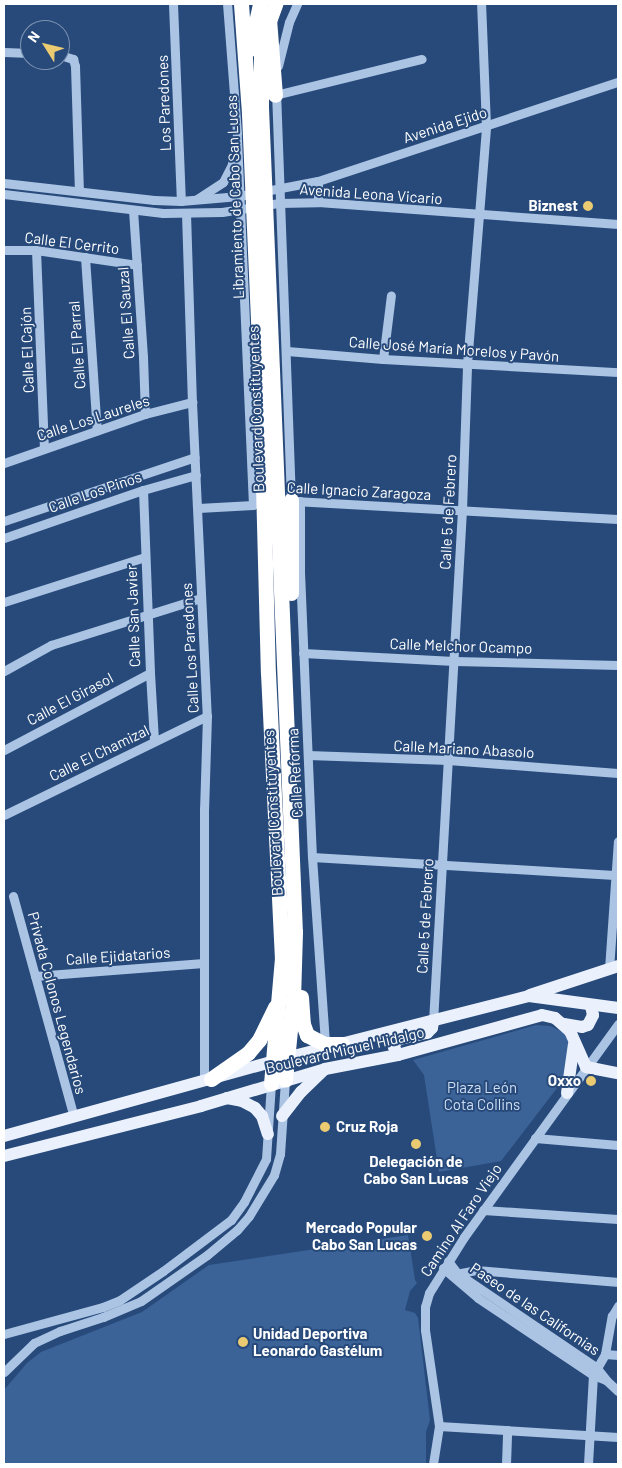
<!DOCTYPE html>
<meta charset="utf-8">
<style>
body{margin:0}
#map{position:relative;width:622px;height:1468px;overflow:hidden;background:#274a7b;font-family:Barlow,sans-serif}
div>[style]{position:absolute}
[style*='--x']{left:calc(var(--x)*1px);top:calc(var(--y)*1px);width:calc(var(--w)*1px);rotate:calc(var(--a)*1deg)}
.green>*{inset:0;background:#3b6398}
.minor>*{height:9px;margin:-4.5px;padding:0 4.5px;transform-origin:4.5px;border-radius:4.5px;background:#abc4e4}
.major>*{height:12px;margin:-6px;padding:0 6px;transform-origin:6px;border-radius:6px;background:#ebf1fc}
.highway>*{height:15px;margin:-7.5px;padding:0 7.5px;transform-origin:7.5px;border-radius:7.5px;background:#fff}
.highway-bridge>*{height:15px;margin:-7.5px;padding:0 7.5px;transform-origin:7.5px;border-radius:7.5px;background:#fff}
.dots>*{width:14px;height:14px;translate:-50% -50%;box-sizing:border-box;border:2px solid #274a7b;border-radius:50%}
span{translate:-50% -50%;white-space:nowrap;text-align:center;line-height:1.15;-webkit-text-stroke:4px #274a7b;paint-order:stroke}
.street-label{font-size:15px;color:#fff}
.poi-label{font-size:15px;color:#fff;font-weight:700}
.right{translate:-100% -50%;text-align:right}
.left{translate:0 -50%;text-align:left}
.park-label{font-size:15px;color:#cedef3}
.frame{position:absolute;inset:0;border:5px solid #fff;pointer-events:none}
.north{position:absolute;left:20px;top:20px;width:50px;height:50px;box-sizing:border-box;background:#274a7b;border:1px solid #7d92b0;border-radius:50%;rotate:306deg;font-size:14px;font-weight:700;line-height:20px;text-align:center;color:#fff}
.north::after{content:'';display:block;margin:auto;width:18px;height:22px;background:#ebcb72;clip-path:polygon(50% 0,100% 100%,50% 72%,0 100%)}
</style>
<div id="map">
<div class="green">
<i style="clip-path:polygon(536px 1025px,550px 1026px,567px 1034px,573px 1049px,567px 1075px,501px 1161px,439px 1172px,424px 1075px,413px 1060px)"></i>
<i style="clip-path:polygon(408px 1235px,415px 1280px,417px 1283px,410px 1291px,405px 1310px,415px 1313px,418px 1318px,430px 1420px,426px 1432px,426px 1464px,4px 1464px,4px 1390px,27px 1363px,41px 1352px,142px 1312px,209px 1265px)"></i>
</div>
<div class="minor">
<i style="--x:173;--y:4;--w:197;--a:87.7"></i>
<i style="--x:4;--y:52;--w:26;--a:2"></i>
<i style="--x:60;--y:55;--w:14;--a:17"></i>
<i style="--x:73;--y:59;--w:7;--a:74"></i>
<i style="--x:75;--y:66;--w:124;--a:88.2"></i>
<i style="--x:278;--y:66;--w:45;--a:-76"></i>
<i style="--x:289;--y:22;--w:20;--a:-66"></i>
<i style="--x:276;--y:91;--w:409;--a:87.9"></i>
<i style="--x:275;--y:95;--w:151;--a:-13.8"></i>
<i style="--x:4;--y:183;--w:151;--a:6.5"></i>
<i style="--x:154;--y:200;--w:27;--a:2"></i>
<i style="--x:181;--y:201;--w:58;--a:-4.9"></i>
<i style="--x:239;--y:196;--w:80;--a:-10.8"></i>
<i style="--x:318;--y:181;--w:316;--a:-18.3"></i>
<i style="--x:4;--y:194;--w:160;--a:6.8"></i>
<i style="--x:163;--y:213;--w:59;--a:-1"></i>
<i style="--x:222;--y:212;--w:58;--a:-9"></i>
<i style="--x:279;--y:203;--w:39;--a:-1"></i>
<i style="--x:318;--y:202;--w:301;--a:4.2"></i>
<i style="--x:197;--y:199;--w:31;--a:-33"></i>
<i style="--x:223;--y:182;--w:20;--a:-63"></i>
<i style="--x:232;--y:164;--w:13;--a:-81"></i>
<i style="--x:318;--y:202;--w:21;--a:-90"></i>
<i style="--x:133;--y:210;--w:147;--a:86.1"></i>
<i style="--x:143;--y:357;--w:57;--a:88"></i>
<i style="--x:186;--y:213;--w:189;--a:88.2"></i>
<i style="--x:192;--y:402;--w:314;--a:87.3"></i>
<i style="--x:207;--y:716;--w:93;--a:91.8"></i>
<i style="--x:204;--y:809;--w:272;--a:90"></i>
<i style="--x:4;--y:250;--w:32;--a:0"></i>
<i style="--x:36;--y:250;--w:102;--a:8.4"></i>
<i style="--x:36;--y:250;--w:198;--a:87.7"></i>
<i style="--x:85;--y:257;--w:174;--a:86.1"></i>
<i style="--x:287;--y:351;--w:96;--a:4.8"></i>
<i style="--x:383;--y:359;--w:235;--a:3.2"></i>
<i style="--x:383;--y:359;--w:64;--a:-82.9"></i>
<i style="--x:4;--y:463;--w:149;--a:-19.2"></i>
<i style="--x:145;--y:414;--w:49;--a:-14.3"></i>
<i style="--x:143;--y:490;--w:183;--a:87.8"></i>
<i style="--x:150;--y:673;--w:68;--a:86.6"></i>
<i style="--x:294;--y:501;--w:324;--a:3.2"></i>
<i style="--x:300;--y:501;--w:71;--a:90"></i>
<i style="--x:300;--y:572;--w:285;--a:87.6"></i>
<i style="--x:312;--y:857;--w:187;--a:86"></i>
<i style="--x:198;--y:508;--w:55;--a:-3.1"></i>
<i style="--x:253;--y:505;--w:372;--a:-92.5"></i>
<i style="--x:237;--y:133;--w:129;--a:-94.4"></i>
<i style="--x:4;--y:521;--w:201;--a:-18.5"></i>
<i style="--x:4;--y:538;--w:147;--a:-19.1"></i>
<i style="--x:143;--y:490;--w:55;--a:-15.8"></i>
<i style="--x:4;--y:602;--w:148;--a:-17.7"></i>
<i style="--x:303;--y:653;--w:151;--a:3"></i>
<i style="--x:454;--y:661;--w:164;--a:1.4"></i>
<i style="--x:4;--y:671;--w:54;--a:-29"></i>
<i style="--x:51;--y:645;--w:157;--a:-17.4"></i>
<i style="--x:4;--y:750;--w:165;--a:-27.8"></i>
<i style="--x:308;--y:755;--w:140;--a:2"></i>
<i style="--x:448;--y:760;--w:170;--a:4.4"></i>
<i style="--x:4;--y:815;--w:226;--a:-26"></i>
<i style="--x:312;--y:857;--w:307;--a:3.4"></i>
<i style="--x:13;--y:896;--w:229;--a:74.6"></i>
<i style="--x:609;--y:969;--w:128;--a:-86"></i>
<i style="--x:35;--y:976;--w:169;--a:-4.4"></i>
<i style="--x:433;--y:1022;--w:513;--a:-86.76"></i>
<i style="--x:462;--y:510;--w:146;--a:-88"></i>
<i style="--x:467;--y:364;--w:239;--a:-85.4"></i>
<i style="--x:486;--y:126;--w:122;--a:-92.3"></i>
<i style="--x:535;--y:1138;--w:83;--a:4.8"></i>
<i style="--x:483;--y:1210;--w:135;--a:3.8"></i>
<i style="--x:448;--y:1261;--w:15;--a:53"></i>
<i style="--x:457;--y:1273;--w:168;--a:34.1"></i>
<i style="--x:596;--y:1367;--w:16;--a:52"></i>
<i style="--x:606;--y:1380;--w:16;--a:43"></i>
<i style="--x:443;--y:1268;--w:46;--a:40.6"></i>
<i style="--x:478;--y:1298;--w:138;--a:33.8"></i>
<i style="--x:593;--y:1375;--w:14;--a:21"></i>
<i style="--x:456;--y:1274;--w:20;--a:-11"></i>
<i style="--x:476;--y:1270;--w:143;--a:4.8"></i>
<i style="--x:4;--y:1334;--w:103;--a:-15.3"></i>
<i style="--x:103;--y:1307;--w:18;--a:-22"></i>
<i style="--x:120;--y:1300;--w:52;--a:-34"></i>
<i style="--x:163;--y:1271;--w:85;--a:-36.9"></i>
<i style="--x:231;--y:1220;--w:22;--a:-54"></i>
<i style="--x:244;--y:1202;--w:48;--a:-62.9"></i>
<i style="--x:266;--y:1159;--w:75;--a:-86.2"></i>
<i style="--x:605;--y:1354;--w:13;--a:4"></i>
<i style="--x:4;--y:1372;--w:42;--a:-44"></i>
<i style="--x:34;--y:1343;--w:29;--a:-25"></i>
<i style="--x:60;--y:1331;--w:45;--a:-18"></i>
<i style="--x:103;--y:1317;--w:41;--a:-22.8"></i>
<i style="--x:141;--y:1301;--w:80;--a:-34.9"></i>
<i style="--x:207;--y:1255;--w:39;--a:-40"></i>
<i style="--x:237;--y:1230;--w:18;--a:-49"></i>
<i style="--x:249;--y:1216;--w:48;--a:-58.6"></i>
<i style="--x:274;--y:1175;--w:22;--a:-74"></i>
<i style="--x:280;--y:1154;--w:74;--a:-86.1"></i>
<i style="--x:439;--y:1426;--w:179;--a:3.5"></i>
<i style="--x:433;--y:1464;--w:38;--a:-81"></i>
<i style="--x:439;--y:1426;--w:97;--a:-98.3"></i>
<i style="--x:425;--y:1330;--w:23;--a:-90"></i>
<i style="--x:425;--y:1307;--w:15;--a:-74"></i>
<i style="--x:429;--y:1293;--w:66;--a:-58"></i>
<i style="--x:464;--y:1237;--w:263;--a:-54.1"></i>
<i style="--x:506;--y:1464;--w:34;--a:-88"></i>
<i style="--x:588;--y:1464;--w:89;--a:-86.8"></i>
<i style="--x:593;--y:1375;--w:24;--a:-60"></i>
<i style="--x:605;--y:1354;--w:39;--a:-80"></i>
<i style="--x:612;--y:1316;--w:12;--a:-59"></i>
</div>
<div class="major">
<i style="--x:530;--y:995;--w:93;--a:-18.2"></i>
<i style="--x:564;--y:1024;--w:18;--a:9"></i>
<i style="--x:582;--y:1027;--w:6;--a:-18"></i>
<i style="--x:588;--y:1025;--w:11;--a:-63"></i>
<i style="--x:593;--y:1015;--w:9;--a:-103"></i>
<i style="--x:398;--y:1055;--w:9;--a:-117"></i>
<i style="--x:394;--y:1047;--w:5;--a:-79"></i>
<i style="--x:395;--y:1042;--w:6;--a:-31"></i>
<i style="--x:400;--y:1039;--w:28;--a:-13"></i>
<i style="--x:427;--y:1033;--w:7;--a:-45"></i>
<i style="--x:432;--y:1028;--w:6;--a:-81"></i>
<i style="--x:567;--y:1093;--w:49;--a:-81.9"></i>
<i style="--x:227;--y:1098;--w:15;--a:11"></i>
<i style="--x:242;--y:1101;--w:15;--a:28"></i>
<i style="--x:255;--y:1108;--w:11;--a:49"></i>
<i style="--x:262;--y:1116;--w:19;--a:72"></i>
<i style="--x:282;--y:1116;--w:31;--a:-52"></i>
<i style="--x:301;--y:1092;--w:32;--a:-44"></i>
<i style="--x:4;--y:1136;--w:280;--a:-15.5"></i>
<i style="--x:274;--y:1061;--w:263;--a:-14.3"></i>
<i style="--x:529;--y:996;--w:90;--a:7.7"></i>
<i style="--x:4;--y:1156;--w:203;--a:-14.2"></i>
<i style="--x:201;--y:1106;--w:129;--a:-16.6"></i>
<i style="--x:325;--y:1069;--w:74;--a:-10.9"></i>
<i style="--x:398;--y:1055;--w:149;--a:-15.5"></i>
<i style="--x:542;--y:1015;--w:13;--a:13"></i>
<i style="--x:555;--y:1018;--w:20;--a:41"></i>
<i style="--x:570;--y:1031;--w:39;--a:66"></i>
<i style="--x:586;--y:1067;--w:33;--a:11"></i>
</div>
<div class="highway">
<i style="--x:241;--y:4;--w:110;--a:85.8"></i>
<i style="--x:269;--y:19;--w:76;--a:85.5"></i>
<i style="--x:250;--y:49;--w:46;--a:-77.5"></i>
<i style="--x:272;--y:370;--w:562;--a:87.66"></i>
<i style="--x:295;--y:932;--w:68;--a:91.7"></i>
<i style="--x:293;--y:1000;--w:80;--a:95.7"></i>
<i style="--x:260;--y:371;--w:302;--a:88.5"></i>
<i style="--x:268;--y:673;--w:285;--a:87.2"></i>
<i style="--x:282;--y:958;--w:126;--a:95"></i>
<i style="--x:291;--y:593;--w:93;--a:-90"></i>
<i style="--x:301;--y:997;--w:27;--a:86"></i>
<i style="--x:303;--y:1024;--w:12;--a:70"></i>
<i style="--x:307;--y:1035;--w:20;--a:27"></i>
<i style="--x:325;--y:1044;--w:17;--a:0"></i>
<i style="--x:211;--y:1079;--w:45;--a:-35.1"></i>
<i style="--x:248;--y:1053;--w:17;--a:-50"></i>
<i style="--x:259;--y:1040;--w:37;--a:-64"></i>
</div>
<div class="highway-bridge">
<i style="--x:249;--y:114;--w:257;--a:87.5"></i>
<i style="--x:272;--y:370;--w:264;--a:-92.4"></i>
<i style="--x:261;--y:106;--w:50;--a:-90"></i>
<i style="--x:261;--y:56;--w:21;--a:-82"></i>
<i style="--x:264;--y:35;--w:33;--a:-70"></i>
</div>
<div class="dots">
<i style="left:588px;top:206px;background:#ebcb72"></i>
<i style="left:591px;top:1081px;background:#ebcb72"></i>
<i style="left:325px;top:1127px;background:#ebcb72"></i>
<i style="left:416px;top:1144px;background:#ebcb72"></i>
<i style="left:427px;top:1236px;background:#ebcb72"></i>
<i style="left:243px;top:1342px;background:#ebcb72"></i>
</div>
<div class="street-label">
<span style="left:164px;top:103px;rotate:-92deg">Los Paredones</span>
<span style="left:445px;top:125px;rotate:-18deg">Avenida Ejido</span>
<span style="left:371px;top:194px;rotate:4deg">Avenida Leona Vicario</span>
<span style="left:235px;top:197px;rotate:-92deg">Libramiento de Cabo San Lucas</span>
<span style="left:72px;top:243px;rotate:7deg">Calle El Cerrito</span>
<span style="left:126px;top:313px;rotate:-94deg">Calle El Sauzal</span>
<span style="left:77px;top:345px;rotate:-94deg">Calle El Parral</span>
<span style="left:454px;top:349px;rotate:4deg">Calle José María Morelos y Pavón</span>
<span style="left:27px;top:350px;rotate:-92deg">Calle El Cajón</span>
<span style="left:256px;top:409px;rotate:-92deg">Boulevard Constituyentes</span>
<span style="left:93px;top:418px;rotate:-18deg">Calle Los Laureles</span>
<span style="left:359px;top:491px;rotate:3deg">Calle Ignacio Zaragoza</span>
<span style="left:95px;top:492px;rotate:-19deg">Calle Los Pinos</span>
<span style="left:448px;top:512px;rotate:-87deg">Calle 5 de Febrero</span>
<span style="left:133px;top:616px;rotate:-92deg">Calle San Javier</span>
<span style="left:461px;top:646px;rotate:2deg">Calle Melchor Ocampo</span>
<span style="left:190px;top:648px;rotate:-93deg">Calle Los Paredones</span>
<span style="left:70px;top:699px;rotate:-28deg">Calle El Girasol</span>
<span style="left:464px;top:749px;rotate:3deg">Calle Mariano Abasolo</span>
<span style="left:99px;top:753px;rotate:-26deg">Calle El Chamizal</span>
<span style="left:295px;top:773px;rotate:-93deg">Calle Reforma</span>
<span style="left:273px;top:813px;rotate:-93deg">Boulevard Constituyentes</span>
<span style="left:425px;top:916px;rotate:-87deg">Calle 5 de Febrero</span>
<span style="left:118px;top:956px;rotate:-4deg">Calle Ejidatarios</span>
<span style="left:57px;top:1003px;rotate:75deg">Privada Colonos Legendarios</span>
<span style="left:345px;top:1050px;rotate:-13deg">Boulevard Miguel Hidalgo</span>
<span style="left:461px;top:1220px;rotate:-56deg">Camino Al Faro Viejo</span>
<span style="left:535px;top:1309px;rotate:34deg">Paseo de las Californias</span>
</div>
<div class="poi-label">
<span class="right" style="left:578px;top:206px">Biznest</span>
<span class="right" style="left:581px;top:1081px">Oxxo</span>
<span class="left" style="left:336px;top:1127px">Cruz Roja</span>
<span style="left:416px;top:1170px">Delegación de<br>Cabo San Lucas</span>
<span class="right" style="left:417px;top:1236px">Mercado Popular<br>Cabo San Lucas</span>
<span class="left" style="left:253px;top:1342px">Unidad Deportiva<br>Leonardo Gastélum</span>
</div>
<div class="park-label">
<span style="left:482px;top:1096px">Plaza León<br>Cota Collins</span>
</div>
<div class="frame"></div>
<div class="north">N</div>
</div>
